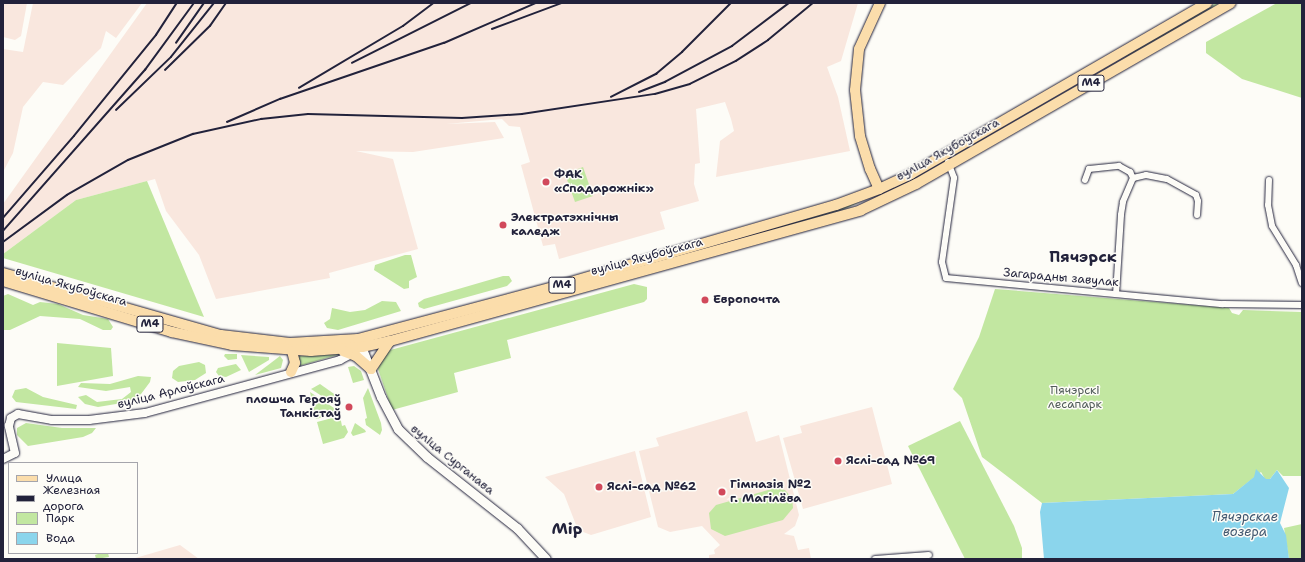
<!DOCTYPE html>
<meta charset="utf-8">
<style>
body{margin:0}
#map{position:relative;width:1305px;height:562px;overflow:hidden;background:#fdfcf7;font-family:"Shantell Sans",sans-serif}
div>[style]{position:absolute}
[style*='--x']{left:calc(var(--x)*1px);top:calc(var(--y)*1px);width:calc(var(--w)*1px);rotate:calc(var(--a)*1deg)}
.built>*{inset:0;background:#f9e7de}
.green>*{inset:0;background:#c2e7a1}
.water>*{inset:0;background:#8bd5ec}
.roads{filter:drop-shadow(0 0 1px #22223b) drop-shadow(0 0 1px #22223b)}
.minor>*{height:6px;margin:-3px;padding:0 3px;transform-origin:3px;border-radius:3px;background:#fdfcf7}
.tertiary>*{height:8px;margin:-4px;padding:0 4px;transform-origin:4px;border-radius:4px;background:#fdfcf7}
.secondary>*{height:9px;margin:-4.5px;padding:0 4.5px;transform-origin:4.5px;border-radius:4.5px;background:#fdfcf7}
.primary>*{height:10px;margin:-5px;padding:0 5px;transform-origin:5px;border-radius:5px;background:#fbddab}
.rail>*{height:1.5px;margin:-0.75px;padding:0 0.75px;transform-origin:0.75px;border-radius:0.75px;background:#22223b}
.dots>*{width:11px;height:11px;translate:-50% -50%;box-sizing:border-box;border:2px solid #fdfcf7;border-radius:50%}
span{translate:-50% -50%;white-space:nowrap;text-align:center;line-height:1.15;-webkit-text-stroke:3px #fdfcf7;paint-order:stroke}
.shield-label span{padding:1px 3px;background:#fdfcf7;border:1px solid;border-radius:3px;-webkit-text-stroke-width:0}
.shield-label{font-size:11px;color:#22223b;font-weight:700}
.street-label{font-size:12px;color:#22223b}
.poi-label{font-size:12px;color:#22223b;font-weight:700}
.left{translate:0 -50%;text-align:left}
.right{translate:-100% -50%;text-align:right}
.park-label{font-size:12px;color:#525d5a}
.water-label{font-size:13px;color:#425870;font-style:italic}
.district-label{font-size:16px;color:#22223b;font-weight:700}
.frame{position:absolute;inset:0;border:4px solid #22223b;pointer-events:none}
.legend{position:absolute;left:8px;top:462px;width:130px;height:92px;box-sizing:border-box;background:#fdfcf7;border:1px solid #a5a5ac;margin:0;padding:5px 7px;list-style:none;font-size:12px;color:#22223b}
.legend li{display:flex;align-items:center;gap:8px;height:20px}
.legend b{width:20px;border:1px solid #a5a5ac}
</style>
<div id="map">
<div class="built">
<i style="clip-path:polygon(3px 3px,27px 3px,21px 36px,15px 40px,3px 37px)"></i>
<i style="clip-path:polygon(33px 3px,142px 3px,116px 38px,106px 31px,101px 48px,63px 85px,43px 82px,23px 107px,13px 153px,3px 172px,3px 49px,23px 52px)"></i>
<i style="clip-path:polygon(147px 3px,858px 3px,841px 61px,827px 67px,838px 97px,850px 151px,716px 177px,720px 141px,734px 131px,731px 119px,725px 102px,696px 109px,700px 163px,695px 164px,694px 184px,699px 201px,660px 212px,665px 229px,559px 259px,555px 244px,543px 246px,521px 165px,530px 162px,520px 127px,509px 126px,502px 119px,446px 124px,495px 122px,504px 138px,413px 152px,356px 151px,393px 159px,418px 249px,329px 273px,330px 278px,216px 299px,199px 255px,166px 211px,155px 179px,76px 200px,3px 254px,3px 204px)"></i>
<i style="clip-path:polygon(872px 407px,892px 484px,803px 509px,783px 438px,802px 433px,800px 426px)"></i>
<i style="clip-path:polygon(747px 411px,756px 442px,779px 435px,799px 515px,795px 526px,784px 534px,794px 536px,798px 550px,809px 548px,811px 559px,709px 559px,709px 555px,715px 554px,714px 550px,720px 545px,702px 526px,670px 532px,658px 527px,639px 451px,659px 446px,656px 438px)"></i>
<i style="clip-path:polygon(635px 451px,651px 517px,591px 535px,578px 530px,564px 494px,545px 477px)"></i>
<i style="clip-path:polygon(180px 545px,199px 559px,132px 559px)"></i>
</div>
<div class="green">
<i style="clip-path:polygon(1216px 3px,1220px 3px,1126px 57px,1125px 56px)"></i>
<i style="clip-path:polygon(1277px 3px,1302px 3px,1302px 98px,1242px 79px,1206px 53px,1206px 42px)"></i>
<i style="clip-path:polygon(1120px 58px,956px 154px,955px 153px)"></i>
<i style="clip-path:polygon(583px 167px,593px 196px,575px 202px,565px 174px)"></i>
<i style="clip-path:polygon(147px 181px,204px 317px,3px 258px,3px 254px,76px 200px)"></i>
<i style="clip-path:polygon(860px 202px,842px 210px,736px 241px,736px 239px)"></i>
<i style="clip-path:polygon(405px 255px,411px 255px,417px 277px,409px 281px,409px 288px,404px 289px,374px 270px,375px 265px)"></i>
<i style="clip-path:polygon(503px 276px,509px 276px,512px 281px,507px 286px,424px 309px,419px 307px,418px 303px,424px 299px)"></i>
<i style="clip-path:polygon(634px 284px,647px 287px,647px 299px,644px 302px,507px 340px,511px 358px,454px 373px,458px 392px,392px 410px,378px 369px,383px 352px)"></i>
<i style="clip-path:polygon(995px 289px,1229px 308px,1232px 313px,1239px 315px,1243px 310px,1302px 312px,1302px 476px,1283px 476px,1277px 470px,1270px 479px,1265px 479px,1261px 472px,1233px 494px,1042px 503px,982px 457px,962px 398px,953px 389px,979px 337px)"></i>
<i style="clip-path:polygon(8px 294px,33px 305px,40px 302px,58px 304px,83px 315px,108px 319px,113px 327px,111px 330px,103px 330px,80px 319px,40px 316px,10px 330px,3px 330px,3px 296px)"></i>
<i style="clip-path:polygon(382px 301px,396px 302px,401px 311px,338px 330px,327px 328px,324px 323px,330px 319px,332px 308px,350px 312px,365px 310px)"></i>
<i style="clip-path:polygon(57px 343px,111px 348px,113px 376px,57px 386px)"></i>
<i style="clip-path:polygon(225px 354px,237px 354px,237px 359px,228px 360px,224px 356px)"></i>
<i style="clip-path:polygon(341px 354px,299px 366px,301px 363px,297px 356px)"></i>
<i style="clip-path:polygon(241px 355px,269px 357px,269px 360px,249px 372px)"></i>
<i style="clip-path:polygon(280px 356px,283px 360px,281px 368px,255px 375px)"></i>
<i style="clip-path:polygon(199px 362px,205px 365px,206px 373px,195px 380px,178px 382px,172px 378px,173px 371px,179px 366px)"></i>
<i style="clip-path:polygon(236px 364px,241px 370px,226px 377px,219px 376px,216px 372px,218px 368px)"></i>
<i style="clip-path:polygon(354px 366px,361px 371px,364px 380px,353px 383px,348px 367px)"></i>
<i style="clip-path:polygon(138px 376px,151px 377px,150px 382px,141px 394px,128px 402px,98px 407px,85px 404px,78px 397px,86px 395px,97px 402px,122px 399px,131px 392px,130px 387px,106px 391px,78px 387px,81px 383px,110px 384px)"></i>
<i style="clip-path:polygon(320px 384px,337px 396px,339px 402px,334px 404px,311px 389px)"></i>
<i style="clip-path:polygon(26px 388px,43px 397px,77px 405px,76px 409px,16px 402px,12px 397px,15px 390px)"></i>
<i style="clip-path:polygon(368px 388px,381px 423px,382px 430px,380px 435px,366px 425px,365px 419px,367px 418px,363px 398px)"></i>
<i style="clip-path:polygon(310px 392px,337px 410px,338px 413px,316px 419px)"></i>
<i style="clip-path:polygon(340px 416px,342px 426px,345px 425px,348px 432px,344px 438px,323px 444px,317px 422px)"></i>
<i style="clip-path:polygon(960px 421px,1014px 526px,1022px 548px,1022px 559px,965px 559px,908px 446px)"></i>
<i style="clip-path:polygon(26px 423px,62px 428px,96px 428px,92px 433px,83px 437px,28px 446px,17px 435px,17px 428px)"></i>
<i style="clip-path:polygon(355px 423px,365px 430px,366px 432px,353px 436px,351px 433px)"></i>
<i style="clip-path:polygon(775px 488px,785px 490px,792px 498px,793px 508px,783px 520px,725px 536px,711px 529px,709px 513px,716px 505px)"></i>
<i style="clip-path:polygon(1302px 524px,1302px 559px,1289px 559px,1284px 528px)"></i>
<i style="clip-path:polygon(101px 553px,108px 553px,109px 557px,96px 559px,95px 555px)"></i>
</div>
<div class="water">
<i style="clip-path:polygon(1256px 469px,1266px 479px,1270px 479px,1277px 470px,1289px 488px,1280px 523px,1286px 535px,1289px 559px,1044px 559px,1040px 512px,1042px 503px,1233px 494px,1254px 477px)"></i>
</div>
<div class="roads">
<div class="minor">
<i style="--x:948;--y:162;--w:17;--a:69"></i>
<i style="--x:954;--y:178;--w:85;--a:98.1"></i>
<i style="--x:942;--y:262;--w:16;--a:76"></i>
<i style="--x:946;--y:278;--w:278;--a:5.4"></i>
<i style="--x:1223;--y:304;--w:79;--a:0.7"></i>
<i style="--x:1133;--y:178;--w:13;--a:-13"></i>
<i style="--x:1146;--y:175;--w:21;--a:11"></i>
<i style="--x:1167;--y:179;--w:33;--a:29"></i>
<i style="--x:1196;--y:195;--w:6;--a:72"></i>
<i style="--x:1198;--y:201;--w:14;--a:94"></i>
<i style="--x:1085;--y:180;--w:12;--a:-70"></i>
<i style="--x:1089;--y:169;--w:30;--a:-6"></i>
<i style="--x:1119;--y:166;--w:13;--a:29"></i>
<i style="--x:1130;--y:172;--w:7;--a:63"></i>
<i style="--x:1133;--y:178;--w:26;--a:113"></i>
<i style="--x:1123;--y:202;--w:13;--a:99"></i>
<i style="--x:1121;--y:215;--w:79;--a:93.6"></i>
<i style="--x:1269;--y:180;--w:25;--a:92"></i>
<i style="--x:1268;--y:205;--w:21;--a:79"></i>
<i style="--x:1272;--y:226;--w:46;--a:58.4"></i>
<i style="--x:1296;--y:265;--w:19;--a:72"></i>
<i style="--x:875;--y:559;--w:54;--a:-4.2"></i>
</div>
<div class="tertiary">
<i style="--x:3;--y:459;--w:13;--a:-27"></i>
<i style="--x:15;--y:453;--w:28;--a:-103"></i>
<i style="--x:9;--y:426;--w:8;--a:-76"></i>
<i style="--x:11;--y:418;--w:8;--a:-30"></i>
<i style="--x:18;--y:414;--w:35;--a:10"></i>
<i style="--x:52;--y:420;--w:37;--a:0"></i>
<i style="--x:89;--y:420;--w:56;--a:-7.1"></i>
<i style="--x:145;--y:413;--w:202;--a:-15.2"></i>
<i style="--x:340;--y:360;--w:17;--a:-28"></i>
</div>
<div class="secondary">
<i style="--x:359;--y:341;--w:60;--a:68.6"></i>
<i style="--x:381;--y:397;--w:36;--a:62"></i>
<i style="--x:398;--y:429;--w:40;--a:44"></i>
<i style="--x:427;--y:457;--w:115;--a:38.3"></i>
<i style="--x:517;--y:528;--w:42;--a:46.9"></i>
</div>
<div class="primary">
<i style="--x:879;--y:189;--w:22;--a:-114"></i>
<i style="--x:870;--y:169;--w:34;--a:-107"></i>
<i style="--x:860;--y:136;--w:46;--a:-96.2"></i>
<i style="--x:855;--y:90;--w:41;--a:-84.4"></i>
<i style="--x:859;--y:49;--w:51;--a:-65.5"></i>
<i style="--x:3;--y:273;--w:227;--a:15.9"></i>
<i style="--x:221;--y:335;--w:69;--a:6.6"></i>
<i style="--x:290;--y:343;--w:68;--a:-3.4"></i>
<i style="--x:358;--y:339;--w:199;--a:-14.9"></i>
<i style="--x:550;--y:288;--w:298;--a:-16.2"></i>
<i style="--x:836;--y:205;--w:46;--a:-20.4"></i>
<i style="--x:879;--y:189;--w:35;--a:-25"></i>
<i style="--x:911;--y:174;--w:342;--a:-30"></i>
<i style="--x:3;--y:281;--w:177;--a:16.8"></i>
<i style="--x:172;--y:332;--w:61;--a:12.2"></i>
<i style="--x:232;--y:345;--w:79;--a:4.3"></i>
<i style="--x:311;--y:351;--w:51;--a:-4.5"></i>
<i style="--x:362;--y:347;--w:29;--a:-12"></i>
<i style="--x:390;--y:341;--w:489;--a:-15.5"></i>
<i style="--x:861;--y:210;--w:61;--a:-25.3"></i>
<i style="--x:916;--y:184;--w:363;--a:-29.9"></i>
<i style="--x:343;--y:351;--w:14;--a:21"></i>
<i style="--x:356;--y:356;--w:20;--a:41"></i>
<i style="--x:371;--y:369;--w:34;--a:-56"></i>
<i style="--x:291;--y:372;--w:10;--a:-66"></i>
<i style="--x:295;--y:363;--w:12;--a:-104"></i>
</div>
</div>
<div class="rail">
<i style="--x:492;--y:29;--w:75;--a:-20.4"></i>
<i style="--x:176;--y:43;--w:49;--a:-55"></i>
<i style="--x:352;--y:63;--w:133;--a:-26.8"></i>
<i style="--x:165;--y:70;--w:63;--a:-44.4"></i>
<i style="--x:210;--y:26;--w:28;--a:-55"></i>
<i style="--x:299;--y:88;--w:121;--a:-30.8"></i>
<i style="--x:403;--y:26;--w:39;--a:-37"></i>
<i style="--x:639;--y:92;--w:28;--a:-21"></i>
<i style="--x:665;--y:82;--w:76;--a:-28.2"></i>
<i style="--x:732;--y:46;--w:71;--a:-37"></i>
<i style="--x:611;--y:97;--w:51;--a:-27.1"></i>
<i style="--x:656;--y:74;--w:34;--a:-40"></i>
<i style="--x:682;--y:52;--w:69;--a:-45"></i>
<i style="--x:116;--y:110;--w:76;--a:-43.9"></i>
<i style="--x:171;--y:57;--w:69;--a:-51.5"></i>
<i style="--x:227;--y:122;--w:58;--a:-23.5"></i>
<i style="--x:280;--y:99;--w:173;--a:-18.9"></i>
<i style="--x:444;--y:43;--w:100;--a:-23.5"></i>
<i style="--x:3;--y:218;--w:108;--a:-49.1"></i>
<i style="--x:74;--y:136;--w:130;--a:-50.9"></i>
<i style="--x:156;--y:35;--w:38;--a:-57"></i>
<i style="--x:3;--y:231;--w:215;--a:-48.6"></i>
<i style="--x:145;--y:70;--w:83;--a:-53.8"></i>
<i style="--x:3;--y:242;--w:79;--a:-36.3"></i>
<i style="--x:67;--y:195;--w:70;--a:-29.8"></i>
<i style="--x:128;--y:160;--w:70;--a:-21.8"></i>
<i style="--x:193;--y:134;--w:70;--a:-12.4"></i>
<i style="--x:261;--y:119;--w:47;--a:-6.1"></i>
<i style="--x:308;--y:114;--w:154;--a:1.5"></i>
<i style="--x:462;--y:118;--w:60;--a:-3.8"></i>
<i style="--x:522;--y:114;--w:134;--a:-8.6"></i>
<i style="--x:655;--y:94;--w:36;--a:-16"></i>
<i style="--x:690;--y:84;--w:51;--a:-26.6"></i>
<i style="--x:736;--y:61;--w:38;--a:-33"></i>
<i style="--x:768;--y:40;--w:58;--a:-39.4"></i>
</div>
<div class="dots">
<i style="left:546px;top:182px;background:#d1495b"></i>
<i style="left:503px;top:225px;background:#d1495b"></i>
<i style="left:705px;top:300px;background:#d1495b"></i>
<i style="left:349px;top:407px;background:#d1495b"></i>
<i style="left:838px;top:461px;background:#d1495b"></i>
<i style="left:599px;top:487px;background:#d1495b"></i>
<i style="left:722px;top:492px;background:#d1495b"></i>
</div>
<div class="shield-label">
<span style="left:1091px;top:83px">М4</span>
<span style="left:562px;top:285px">М4</span>
<span style="left:150px;top:324px">М4</span>
</div>
<div class="street-label">
<span style="left:948px;top:150px;rotate:-29deg">вуліца Якубоўскага</span>
<span style="left:647px;top:257px;rotate:-15deg">вуліца Якубоўскага</span>
<span style="left:1061px;top:278px;rotate:5deg">Загарадны завулак</span>
<span style="left:71px;top:287px;rotate:16deg">вуліца Якубоўскага</span>
<span style="left:171px;top:392px;rotate:-14deg">вуліца Арлоўскага</span>
<span style="left:452px;top:460px;rotate:39deg">вуліца Сурганава</span>
</div>
<div class="poi-label">
<span class="left" style="left:554px;top:182px">ФАК<br>«Спадарожнік»</span>
<span class="left" style="left:511px;top:225px">Электратэхнічны<br>каледж</span>
<span class="left" style="left:713px;top:300px">Европочта</span>
<span class="right" style="left:341px;top:407px">плошча Герояў<br>Танкістаў</span>
<span class="left" style="left:846px;top:461px">Яслі-сад №69</span>
<span class="left" style="left:730px;top:492px">Гімназія №2<br>г. Магілёва</span>
<span class="left" style="left:607px;top:487px">Яслі-сад №62</span>
</div>
<div class="park-label">
<span style="left:1075px;top:398px">Пячэрскі<br>лесапарк</span>
</div>
<div class="water-label">
<span style="left:1245px;top:525px">Пячэрскае<br>возера</span>
</div>
<div class="district-label">
<span style="left:1083px;top:257px">Пячэрск</span>
<span style="left:567px;top:529px">Мір</span>
</div>
<div class="frame"></div>
<ul class="legend">
<li><b style="height:5px;background:#fbddab"></b>Улица</li>
<li><b style="height:5px;background:#22223b"></b>Железная дорога</li>
<li><b style="height:11px;background:#c2e7a1"></b>Парк</li>
<li><b style="height:11px;background:#8bd5ec"></b>Вода</li>
</ul>
</div>
